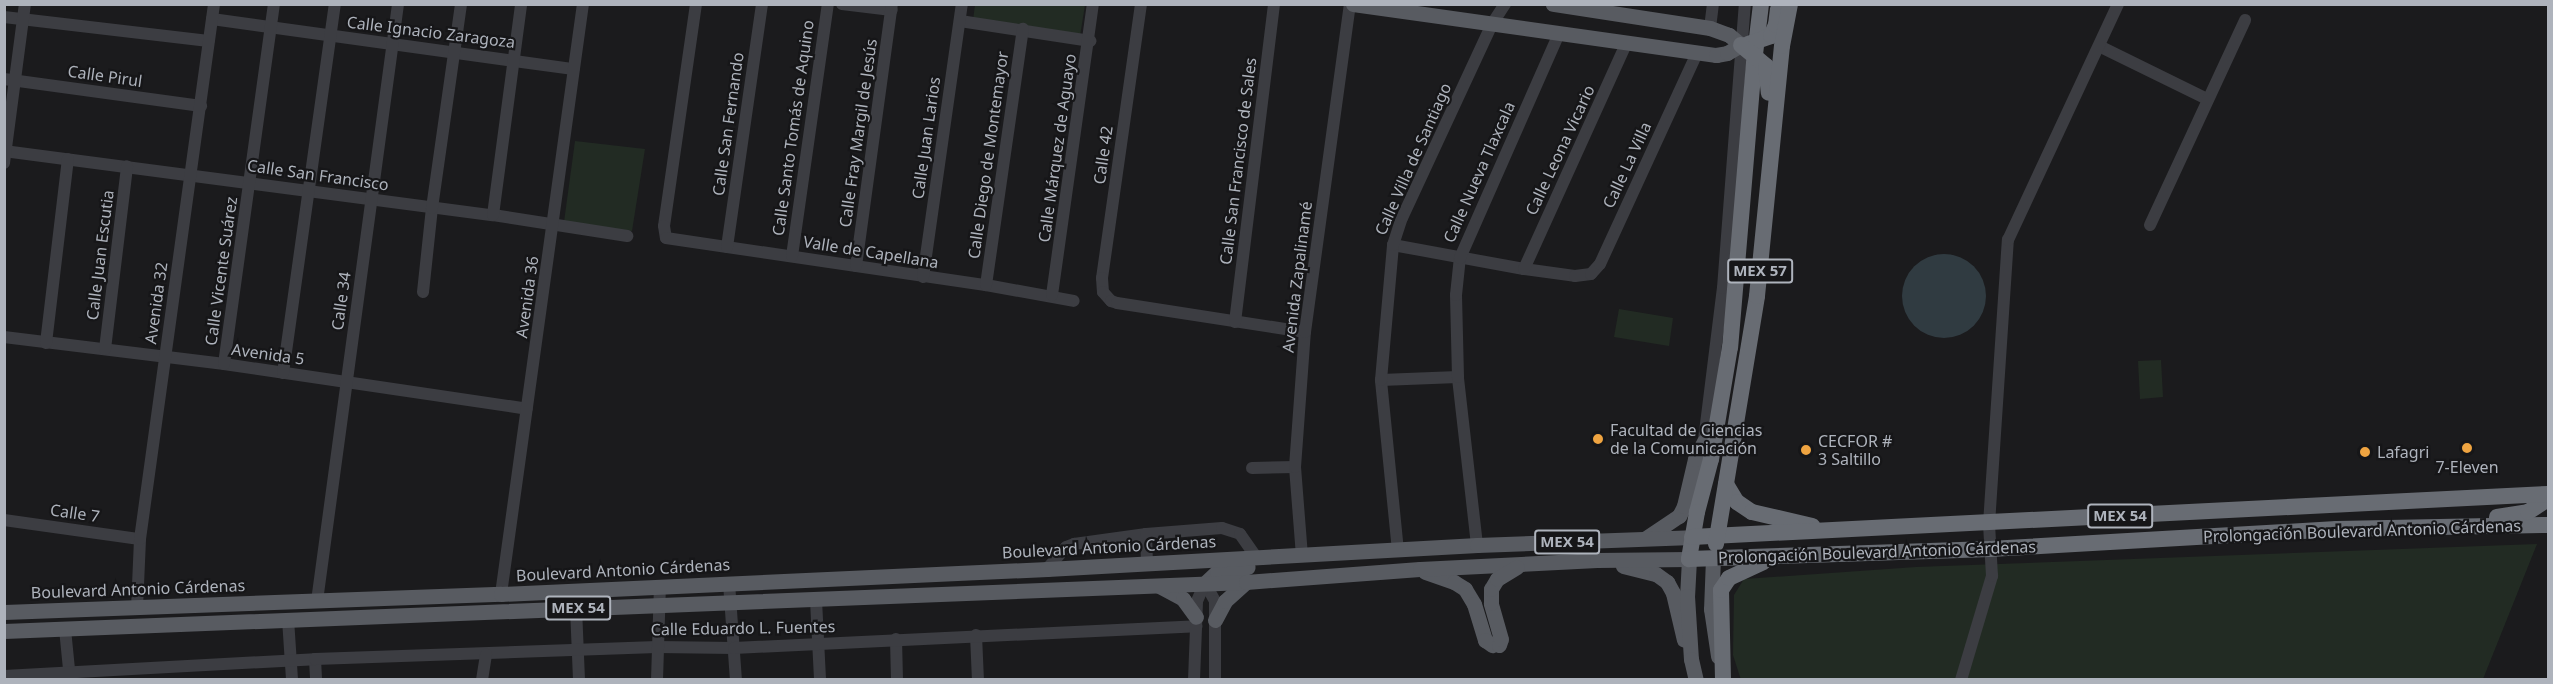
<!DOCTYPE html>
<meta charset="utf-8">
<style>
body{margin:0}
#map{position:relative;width:2553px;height:684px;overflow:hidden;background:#1b1b1d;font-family:"Noto Sans",sans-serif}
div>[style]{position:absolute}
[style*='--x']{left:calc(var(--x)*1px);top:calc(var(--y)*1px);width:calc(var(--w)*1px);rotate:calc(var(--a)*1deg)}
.green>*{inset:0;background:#222b23}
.water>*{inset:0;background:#303b41}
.round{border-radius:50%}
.minor>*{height:12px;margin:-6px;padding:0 6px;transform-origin:6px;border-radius:6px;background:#3c3d42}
.major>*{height:15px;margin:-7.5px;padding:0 7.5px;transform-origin:7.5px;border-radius:7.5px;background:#585b61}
.highway>*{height:16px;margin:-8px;padding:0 8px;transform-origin:8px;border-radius:8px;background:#686c73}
.dots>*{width:16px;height:16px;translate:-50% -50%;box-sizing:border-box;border:3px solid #161618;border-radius:50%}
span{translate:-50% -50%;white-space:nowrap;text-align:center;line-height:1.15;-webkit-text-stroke:4.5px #161618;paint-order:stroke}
.shield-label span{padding:2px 4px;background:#161618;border:2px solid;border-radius:4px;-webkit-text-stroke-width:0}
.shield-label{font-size:15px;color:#aeb3bc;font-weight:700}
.street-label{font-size:16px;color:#aeb3bc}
.poi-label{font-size:16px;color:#aeb3bc}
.left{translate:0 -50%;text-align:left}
.frame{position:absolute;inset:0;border:6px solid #aeb3bc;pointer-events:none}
</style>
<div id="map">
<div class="green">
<i style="clip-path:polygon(975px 5px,1085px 5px,1080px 36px,973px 20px)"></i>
<i style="clip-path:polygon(575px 141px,645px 149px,632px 231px,564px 222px)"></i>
<i style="clip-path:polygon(1619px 309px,1673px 318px,1669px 346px,1614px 337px)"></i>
<i style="clip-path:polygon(2161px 360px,2163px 397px,2140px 399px,2138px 361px)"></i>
<i style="clip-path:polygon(2537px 544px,2483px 679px,1741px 680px,1733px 655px,1734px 595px,1744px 579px,1916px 567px)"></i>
</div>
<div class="water">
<i class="round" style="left:1902px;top:254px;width:84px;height:84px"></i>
</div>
<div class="minor">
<i style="--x:696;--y:4;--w:224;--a:98.2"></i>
<i style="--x:664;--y:226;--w:12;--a:81"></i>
<i style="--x:666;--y:238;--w:323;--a:8.4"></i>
<i style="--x:986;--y:285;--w:89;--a:10.3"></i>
<i style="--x:842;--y:4;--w:50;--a:6.8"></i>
<i style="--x:1141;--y:4;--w:277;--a:98.1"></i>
<i style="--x:1102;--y:278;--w:14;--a:86"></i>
<i style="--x:1103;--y:292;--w:12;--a:48"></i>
<i style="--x:1111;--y:301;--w:6;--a:18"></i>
<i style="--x:1117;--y:303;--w:190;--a:8.8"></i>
<i style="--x:4;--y:17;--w:206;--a:6.7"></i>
<i style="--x:212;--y:19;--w:365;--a:7.9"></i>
<i style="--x:960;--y:21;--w:132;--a:8.7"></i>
<i style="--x:1710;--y:28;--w:24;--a:-83"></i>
<i style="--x:2099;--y:46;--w:120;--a:26.1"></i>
<i style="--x:4;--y:79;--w:199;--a:7.8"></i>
<i style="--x:4;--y:151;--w:493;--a:7.5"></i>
<i style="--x:493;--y:215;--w:136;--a:8.9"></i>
<i style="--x:4;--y:163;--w:160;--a:-82.5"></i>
<i style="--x:493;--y:215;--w:213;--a:-82.4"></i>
<i style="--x:2150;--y:225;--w:226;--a:-65.1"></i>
<i style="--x:1393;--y:245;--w:133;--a:10.4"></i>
<i style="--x:1524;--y:269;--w:51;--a:7.8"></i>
<i style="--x:1575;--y:276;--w:16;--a:-7"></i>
<i style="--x:1591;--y:274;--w:13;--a:-48"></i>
<i style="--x:1600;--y:264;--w:232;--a:-65.3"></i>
<i style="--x:727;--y:247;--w:246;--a:-81.8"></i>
<i style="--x:792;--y:256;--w:255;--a:-81.9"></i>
<i style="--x:856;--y:266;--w:264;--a:-82.2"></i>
<i style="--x:1524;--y:269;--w:247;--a:-65.6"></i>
<i style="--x:923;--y:277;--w:276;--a:-81.9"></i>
<i style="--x:986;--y:285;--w:259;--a:-81.8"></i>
<i style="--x:423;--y:292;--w:84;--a:-83.9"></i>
<i style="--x:432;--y:208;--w:206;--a:-81.9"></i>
<i style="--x:1052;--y:295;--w:294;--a:-82"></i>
<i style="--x:1235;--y:322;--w:320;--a:-83"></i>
<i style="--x:4;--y:337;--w:222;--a:7"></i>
<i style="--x:224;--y:364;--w:306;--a:8.4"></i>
<i style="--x:46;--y:343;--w:185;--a:-83.2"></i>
<i style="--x:105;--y:349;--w:184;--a:-83.1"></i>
<i style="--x:224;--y:364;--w:363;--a:-82.1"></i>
<i style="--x:283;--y:373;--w:373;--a:-82"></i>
<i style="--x:1381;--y:380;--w:77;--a:-2.2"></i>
<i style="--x:1703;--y:448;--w:161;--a:-82.9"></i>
<i style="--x:1723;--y:288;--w:285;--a:-85.6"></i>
<i style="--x:1252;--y:468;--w:43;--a:-1.3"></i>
<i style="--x:4;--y:520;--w:137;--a:8"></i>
<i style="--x:1146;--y:534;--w:29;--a:88"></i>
<i style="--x:1477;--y:545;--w:169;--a:-96.5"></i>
<i style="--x:1458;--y:377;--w:82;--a:-91.4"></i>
<i style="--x:1456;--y:295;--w:37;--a:-84"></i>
<i style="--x:1460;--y:258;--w:245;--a:-66.2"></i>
<i style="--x:1398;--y:551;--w:172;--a:-95.7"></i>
<i style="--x:1381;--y:380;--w:136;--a:-84.9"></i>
<i style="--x:1393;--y:245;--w:28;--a:-72"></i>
<i style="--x:1402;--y:218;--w:214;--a:-65.1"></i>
<i style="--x:1492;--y:24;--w:24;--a:-57"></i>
<i style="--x:1302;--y:556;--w:89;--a:-94.5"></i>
<i style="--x:1295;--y:467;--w:135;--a:-85.8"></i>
<i style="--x:1305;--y:332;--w:331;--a:-82.2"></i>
<i style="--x:1047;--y:569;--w:29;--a:-49"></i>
<i style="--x:1066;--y:547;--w:9;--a:-21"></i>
<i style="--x:1074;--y:544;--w:73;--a:-7.9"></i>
<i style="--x:1146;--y:534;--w:76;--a:-4.5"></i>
<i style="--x:1222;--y:528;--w:19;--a:18"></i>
<i style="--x:1240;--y:534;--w:29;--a:55"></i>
<i style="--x:729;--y:583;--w:97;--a:85.9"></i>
<i style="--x:1205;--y:583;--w:21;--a:61"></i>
<i style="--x:1215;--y:601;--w:79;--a:90"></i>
<i style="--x:501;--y:594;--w:596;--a:-82.09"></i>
<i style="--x:816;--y:600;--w:80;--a:87.1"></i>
<i style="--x:317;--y:601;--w:602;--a:-82.27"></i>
<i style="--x:137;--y:608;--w:69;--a:-87.5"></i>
<i style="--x:140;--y:539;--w:540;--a:-82.12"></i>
<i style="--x:576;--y:608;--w:72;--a:87.6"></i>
<i style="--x:288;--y:619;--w:61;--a:86.2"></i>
<i style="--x:65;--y:629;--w:50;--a:84.3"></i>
<i style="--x:976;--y:635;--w:45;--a:87.5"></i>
<i style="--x:896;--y:639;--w:41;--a:88.6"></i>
<i style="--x:315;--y:659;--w:21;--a:87"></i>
<i style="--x:4;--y:676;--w:311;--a:-3.1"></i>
<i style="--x:315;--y:659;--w:342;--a:-2"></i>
<i style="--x:657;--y:647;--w:77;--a:0.7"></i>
<i style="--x:734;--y:648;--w:463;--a:-2.7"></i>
<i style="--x:482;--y:680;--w:26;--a:-81"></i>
<i style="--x:657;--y:680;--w:94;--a:-88.2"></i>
<i style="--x:1194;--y:680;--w:79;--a:-87.8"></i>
<i style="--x:1197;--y:601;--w:20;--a:-66"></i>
<i style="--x:1961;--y:680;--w:109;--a:-73.4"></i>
<i style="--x:1992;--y:576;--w:52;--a:-93.3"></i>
<i style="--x:1989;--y:524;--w:285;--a:-86.2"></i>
<i style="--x:2008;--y:240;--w:260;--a:-65"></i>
</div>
<div class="major">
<i style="--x:1353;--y:4;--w:367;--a:8"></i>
<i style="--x:1716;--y:55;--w:11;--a:-10"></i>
<i style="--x:1727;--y:53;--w:16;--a:-30"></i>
<i style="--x:1741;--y:45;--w:16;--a:-140"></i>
<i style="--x:1729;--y:35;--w:20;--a:-160"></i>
<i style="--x:1710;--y:28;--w:159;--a:-171.3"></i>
<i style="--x:1646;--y:538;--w:40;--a:-34"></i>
<i style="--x:1679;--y:516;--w:11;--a:-63"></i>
<i style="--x:1684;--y:506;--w:48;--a:-76.8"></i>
<i style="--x:1695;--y:459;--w:20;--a:-63"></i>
<i style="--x:1713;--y:558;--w:51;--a:92.2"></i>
<i style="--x:1711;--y:609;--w:48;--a:81.5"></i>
<i style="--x:1623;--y:566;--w:34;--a:14"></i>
<i style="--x:1656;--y:574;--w:14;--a:36"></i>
<i style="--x:1667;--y:582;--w:13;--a:61"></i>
<i style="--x:1673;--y:593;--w:48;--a:76.8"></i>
<i style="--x:1425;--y:572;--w:31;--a:19"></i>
<i style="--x:1454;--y:582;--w:13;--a:32"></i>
<i style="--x:1465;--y:589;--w:17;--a:59"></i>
<i style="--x:1474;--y:604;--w:38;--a:73"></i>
<i style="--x:1485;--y:640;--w:9;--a:36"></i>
<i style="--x:1205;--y:583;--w:16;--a:-43"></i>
<i style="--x:1217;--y:572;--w:31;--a:-9"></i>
<i style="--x:1159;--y:586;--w:27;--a:28"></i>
<i style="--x:1183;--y:599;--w:22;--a:54"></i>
<i style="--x:4;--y:612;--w:497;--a:-2.1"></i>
<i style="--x:501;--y:594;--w:547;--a:-2.62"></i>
<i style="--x:1047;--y:569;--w:431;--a:-3.2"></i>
<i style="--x:1477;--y:545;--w:215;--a:-2.1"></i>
<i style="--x:1215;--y:620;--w:21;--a:-62"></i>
<i style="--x:1225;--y:601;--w:28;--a:-42"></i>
<i style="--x:4;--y:631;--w:1243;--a:-2.26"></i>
<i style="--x:1246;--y:582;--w:174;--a:-4.3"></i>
<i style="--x:1420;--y:569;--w:177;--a:-2.9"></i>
<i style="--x:1597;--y:560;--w:92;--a:-0.6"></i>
<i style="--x:1689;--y:559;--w:37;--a:93"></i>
<i style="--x:1687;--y:596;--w:63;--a:86.4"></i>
<i style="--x:1691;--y:659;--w:22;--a:77"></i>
<i style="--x:1499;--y:645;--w:6;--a:-72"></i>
<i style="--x:1501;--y:639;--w:37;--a:-106"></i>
<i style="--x:1491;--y:603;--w:14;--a:-90"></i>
<i style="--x:1491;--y:589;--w:12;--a:-59"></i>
<i style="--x:1497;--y:579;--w:23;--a:-31"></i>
</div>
<div class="highway">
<i style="--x:1761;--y:4;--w:59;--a:96.8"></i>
<i style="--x:1754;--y:63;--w:285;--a:94.8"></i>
<i style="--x:1730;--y:347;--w:114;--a:99.6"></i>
<i style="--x:1711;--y:459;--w:55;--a:104.8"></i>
<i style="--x:1697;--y:512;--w:48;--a:99.7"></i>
<i style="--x:1689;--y:559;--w:301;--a:-1.9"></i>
<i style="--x:1990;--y:549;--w:347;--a:-3.3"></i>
<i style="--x:2336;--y:529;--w:212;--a:-1.1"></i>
<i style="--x:1748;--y:44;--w:24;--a:-19"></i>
<i style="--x:1771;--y:36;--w:12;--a:-66"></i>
<i style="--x:1776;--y:25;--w:16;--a:-83"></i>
<i style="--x:1741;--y:45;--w:33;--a:40"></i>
<i style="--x:1766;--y:66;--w:27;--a:84"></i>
<i style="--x:1726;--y:484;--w:21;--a:59"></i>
<i style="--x:1737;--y:502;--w:18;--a:34"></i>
<i style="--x:1752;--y:512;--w:62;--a:13.1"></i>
<i style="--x:2497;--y:517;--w:31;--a:-9"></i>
<i style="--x:2528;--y:512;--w:24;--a:-33"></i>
<i style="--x:1692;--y:537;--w:857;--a:-2.88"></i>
<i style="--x:1716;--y:544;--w:251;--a:-80.6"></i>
<i style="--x:1757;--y:296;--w:251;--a:-84.3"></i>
<i style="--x:1782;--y:46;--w:43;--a:-79.2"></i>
<i style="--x:1723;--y:679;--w:89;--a:-91.3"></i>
<i style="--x:1721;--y:590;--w:14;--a:-56"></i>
<i style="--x:1729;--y:578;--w:38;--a:-25"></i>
</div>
<div class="dots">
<i style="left:1598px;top:439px;background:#efa441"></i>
<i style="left:2467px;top:448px;background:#efa441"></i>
<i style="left:1806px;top:450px;background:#efa441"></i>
<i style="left:2365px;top:452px;background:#efa441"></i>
</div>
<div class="shield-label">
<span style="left:1760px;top:271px">MEX 57</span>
<span style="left:2120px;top:516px">MEX 54</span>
<span style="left:1567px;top:542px">MEX 54</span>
<span style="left:578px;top:608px">MEX 54</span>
</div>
<div class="street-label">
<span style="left:431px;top:32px;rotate:7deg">Calle Ignacio Zaragoza</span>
<span style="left:105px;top:76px;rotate:8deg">Calle Pirul</span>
<span style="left:728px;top:124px;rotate:-82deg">Calle San Fernando</span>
<span style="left:793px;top:128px;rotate:-82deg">Calle Santo Tomás de Aquino</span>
<span style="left:858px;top:133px;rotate:-82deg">Calle Fray Margil de Jesús</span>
<span style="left:926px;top:138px;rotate:-82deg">Calle Juan Larios</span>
<span style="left:1057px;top:148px;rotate:-82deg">Calle Márquez de Aguayo</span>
<span style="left:1560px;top:150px;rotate:-65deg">Calle Leona Vicario</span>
<span style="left:988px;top:155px;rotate:-82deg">Calle Diego de Montemayor</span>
<span style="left:1103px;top:155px;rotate:-82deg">Calle 42</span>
<span style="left:1413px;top:159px;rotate:-66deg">Calle Villa de Santiago</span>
<span style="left:1238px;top:161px;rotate:-83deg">Calle San Francisco de Sales</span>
<span style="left:1627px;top:165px;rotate:-65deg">Calle La Villa</span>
<span style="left:1479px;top:172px;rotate:-66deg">Calle Nueva Tlaxcala</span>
<span style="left:318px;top:175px;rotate:8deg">Calle San Francisco</span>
<span style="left:871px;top:252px;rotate:9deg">Valle de Capellana</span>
<span style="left:100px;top:255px;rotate:-83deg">Calle Juan Escutia</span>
<span style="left:221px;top:271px;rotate:-82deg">Calle Vicente Suárez</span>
<span style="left:1297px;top:277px;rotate:-83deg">Avenida Zapalinamé</span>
<span style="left:527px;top:297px;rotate:-82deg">Avenida 36</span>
<span style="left:341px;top:301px;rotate:-82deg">Calle 34</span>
<span style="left:156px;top:303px;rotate:-82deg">Avenida 32</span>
<span style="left:268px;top:354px;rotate:8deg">Avenida 5</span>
<span style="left:75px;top:513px;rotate:8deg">Calle 7</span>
<span style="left:2362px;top:531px;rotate:-2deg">Prolongación Boulevard Antonio Cárdenas</span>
<span style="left:1109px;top:547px;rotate:-3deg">Boulevard Antonio Cárdenas</span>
<span style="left:1877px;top:552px;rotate:-2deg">Prolongación Boulevard Antonio Cárdenas</span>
<span style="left:623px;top:570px;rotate:-3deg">Boulevard Antonio Cárdenas</span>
<span style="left:138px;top:589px;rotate:-2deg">Boulevard Antonio Cárdenas</span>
<span style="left:743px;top:628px;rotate:-1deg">Calle Eduardo L. Fuentes</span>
</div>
<div class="poi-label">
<span class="left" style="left:1610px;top:439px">Facultad de Ciencias<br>de la Comunicación</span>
<span class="left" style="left:1818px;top:450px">CECFOR #<br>3 Saltillo</span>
<span class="left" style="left:2377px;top:452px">Lafagri</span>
<span style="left:2467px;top:467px">7-Eleven</span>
</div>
<div class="frame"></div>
</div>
